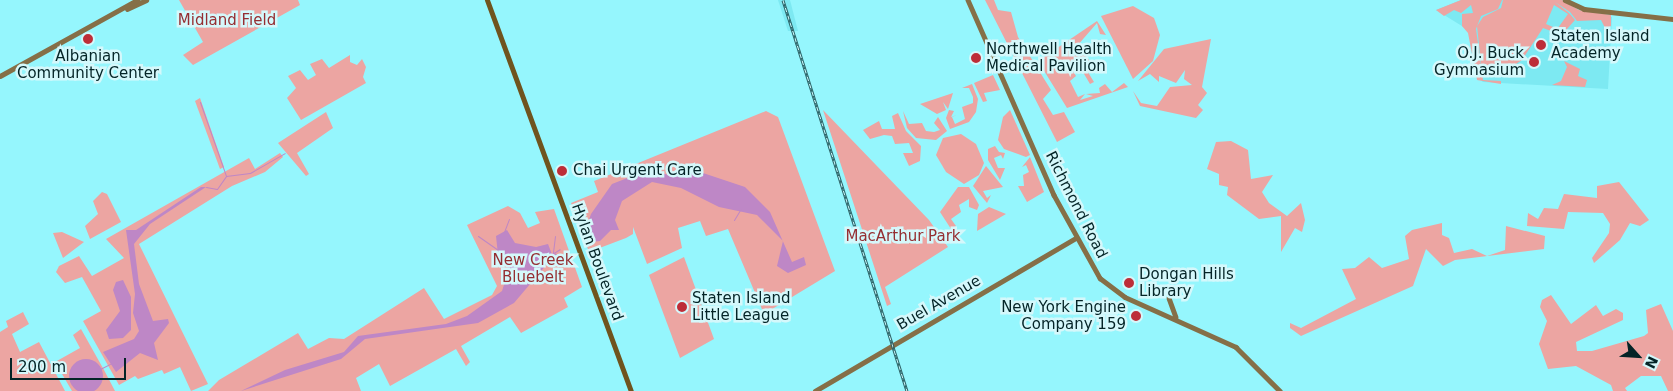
<!DOCTYPE html>
<style>
body{margin:0}
#map{position:relative;width:1673px;height:391px;overflow:hidden;background:#95f6fd;font-family:"DejaVu Sans",sans-serif}
div>[style]{position:absolute}
[style*='--x']{left:calc(var(--x)*1px);top:calc(var(--y)*1px);width:calc(var(--w)*1px);rotate:calc(var(--a)*1deg)}
.built>*{inset:0;background:#7de9f2}
.green>*{inset:0;background:#eca5a2}
.water>*{inset:0;background:#be87c6}
.round{border-radius:50%}
.stream>*{height:1px;margin:-0.5px;padding:0 0.5px;transform-origin:0.5px;border-radius:0.5px;background:#be87c6}
.secondary>*{height:4.5px;margin:-2.25px;padding:0 2.25px;transform-origin:2.25px;border-radius:2.25px;background:#856f47}
.primary>*{height:5px;margin:-2.5px;padding:0 2.5px;transform-origin:2.5px;border-radius:2.5px;background:#6f541e}
.rail>*{height:3px;margin-top:-1.5px;transform-origin:0;background:repeating-linear-gradient(90deg,#d5f8fb 0 4px,#2d6064 0 8px);box-sizing:border-box;border-block:1px solid #2d6064}
.dots>*{width:14px;height:14px;translate:-50% -50%;box-sizing:border-box;border:2px solid #d5f8fb;border-radius:50%}
span{translate:-50% -50%;white-space:nowrap;text-align:center;line-height:1.15;-webkit-text-stroke:5px #d5f8fb;paint-order:stroke}
.park-label{font-size:15px;color:#952e32}
.poi-label{font-size:15px;color:#042427}
.left{translate:0 -50%;text-align:left}
.right{translate:-100% -50%;text-align:right}
.street-label{font-size:15px;color:#042427}
.north{position:absolute;left:1613px;top:331px;width:50px;height:50px;-webkit-text-stroke:4px #d5f8fb;paint-order:stroke;rotate:116deg;font-size:14px;font-weight:700;line-height:20px;text-align:center;color:#042427}
.north::after{content:'';display:block;margin:auto;width:18px;height:22px;background:#042427;clip-path:polygon(50% 0,100% 100%,50% 72%,0 100%)}
.scale{position:absolute;left:10px;top:358px;width:116px;height:22px;box-sizing:border-box;border:2px solid #042427;border-top:0;padding-left:6px;font-size:15px;line-height:18px;white-space:nowrap;color:#042427;-webkit-text-stroke:4px #d5f8fb;paint-order:stroke}
</style>
<div id="map">
<div class="built">
<i style="clip-path:polygon(778px 0,790px 0,798px 31px,788px 31px)"></i>
<i style="clip-path:polygon(1461px 0,1558px 0,1573px 10px,1612px 17px,1608px 89px,1483px 82px,1479px 79px,1470px 31px,1436px 10px)"></i>
</div>
<div class="green">
<i style="clip-path:polygon(179px 0,298px 0,300px 5px,193px 65px,183px 55px,203px 42px)"></i>
<i style="clip-path:polygon(985px 0,994px 0,998px 10px,1011px 12px,1018px 37px,1051px 90px,1043px 99px,1053px 115px,1064px 112px,1075px 132px,1057px 142px)"></i>
<i style="clip-path:polygon(1461px 0,1502px 0,1498px 9px,1481px 16px,1476px 29px,1483px 80px,1501px 81px,1501px 84px,1477px 80px,1468px 33px,1462px 26px,1462px 14px,1473px 13px,1471px 5px,1461px 13px,1454px 10px,1444px 16px,1436px 10px)"></i>
<i style="clip-path:polygon(1503px 0,1562px 0,1579px 10px,1611px 15px,1611px 26px,1602px 30px,1605px 28px,1601px 20px,1577px 21px,1570px 12px,1555px 2px,1569px 13px,1575px 20px,1559px 38px,1550px 39px,1568px 14px,1554px 5px,1546px 24px,1553px 27px,1551px 31px,1543px 28px,1522px 60px,1510px 68px,1487px 67px,1481px 64px,1477px 26px,1483px 17px,1501px 8px)"></i>
<i style="clip-path:polygon(1133px 6px,1154px 18px,1160px 35px,1153px 61px,1133px 79px,1101px 16px)"></i>
<i style="clip-path:polygon(1097px 21px,1106px 35px,1100px 34px,1097px 23px,1077px 46px,1090px 61px,1083px 64px,1094px 82px,1090px 84px,1077px 62px,1065px 73px,1073px 71px,1076px 76px,1070px 81px,1078px 97px,1085px 94px,1080px 100px,1093px 96px,1086px 94px,1100px 93px,1099px 88px,1105px 84px,1112px 92px,1124px 83px,1128px 87px,1067px 108px,1038px 61px)"></i>
<i style="clip-path:polygon(1211px 39px,1202px 87px,1207px 93px,1198px 105px,1203px 110px,1196px 118px,1140px 106px,1133px 91px,1141px 103px,1157px 106px,1170px 87px,1192px 85px,1184px 79px,1185px 70px,1176px 83px,1159px 76px,1159px 82px,1150px 74px,1138px 81px,1164px 49px)"></i>
<i style="clip-path:polygon(350px 55px,350px 62px,357px 65px,362px 59px,366px 67px,363px 77px,366px 83px,301px 120px,287px 98px,296px 88px,288px 76px,300px 70px,308px 80px,316px 75px,310px 64px,322px 59px,329px 68px)"></i>
<i style="clip-path:polygon(1564px 61px,1580px 69px,1578px 76px,1587px 80px,1585px 87px,1552px 85px,1561px 81px,1567px 67px)"></i>
<i style="clip-path:polygon(993px 75px,1000px 90px,984px 93px,987px 101px,983px 102px,974px 83px)"></i>
<i style="clip-path:polygon(972px 84px,978px 99px,976px 112px,969px 122px,950px 129px,946px 118px,949px 110px,954px 111px,951px 117px,957px 115px,952px 117px,955px 124px,965px 119px,962px 107px,973px 103px,973px 97px,969px 88px,962px 88px)"></i>
<i style="clip-path:polygon(953px 93px,948px 109px,943px 102px,946px 110px,937px 114px,920px 104px)"></i>
<i style="clip-path:polygon(200px 98px,224px 167px,220px 169px,195px 101px)"></i>
<i style="clip-path:polygon(823px 110px,929px 220px,948px 247px,885px 287px,891px 304px,887px 306px)"></i>
<i style="clip-path:polygon(1010px 110px,1030px 155px,1026px 157px,1004px 149px,998px 140px,1003px 117px)"></i>
<i style="clip-path:polygon(766px 111px,778px 117px,835px 271px,764px 314px,728px 229px,706px 236px,700px 221px,678px 228px,682px 248px,647px 264px,633px 227px,633px 234px,626px 238px,589px 252px,571px 203px,598px 192px,594px 181px)"></i>
<i style="clip-path:polygon(903px 111px,909px 124px,922px 123px,926px 131px,934px 132px,940px 130px,934px 123px,938px 117px,947px 131px,936px 140px,916px 138px,907px 128px)"></i>
<i style="clip-path:polygon(326px 112px,333px 128px,297px 153px,309px 174px,306px 176px,278px 143px)"></i>
<i style="clip-path:polygon(898px 113px,906px 131px,921px 146px,920px 161px,909px 166px,903px 153px,913px 153px,909px 143px,895px 144px,892px 136px,884px 135px,870px 139px,863px 130px,879px 121px,882px 129px,895px 129px,892px 116px)"></i>
<i style="clip-path:polygon(961px 134px,976px 144px,984px 163px,979px 175px,964px 184px,946px 172px,936px 155px,943px 138px)"></i>
<i style="clip-path:polygon(1231px 141px,1248px 150px,1251px 179px,1273px 175px,1262px 192px,1269px 203px,1287px 216px,1301px 203px,1305px 220px,1302px 232px,1295px 228px,1281px 252px,1281px 216px,1259px 219px,1227px 195px,1228px 187px,1219px 185px,1219px 174px,1207px 169px,1216px 142px)"></i>
<i style="clip-path:polygon(995px 146px,999px 152px,1005px 153px,1003px 159px,1001px 155px,994px 158px,998px 168px,1005px 168px,1000px 180px,988px 160px,988px 149px)"></i>
<i style="clip-path:polygon(280px 153px,283px 157px,265px 172px,232px 186px,139px 244px,208px 384px,191px 391px,180px 367px,164px 374px,162px 370px,138px 379px,135px 376px,119px 385px,83px 321px,101px 311px,82px 277px,65px 283px,56px 272px,59px 266px,79px 256px,92px 276px,124px 258px,106px 239px,249px 158px,255px 169px)"></i>
<i style="clip-path:polygon(1030px 157px,1044px 192px,1027px 202px,1018px 186px,1024px 186px,1023px 175px,1029px 172px,1026px 165px,1022px 167px)"></i>
<i style="clip-path:polygon(986px 166px,1003px 187px,983px 191px,987px 198px,991px 195px,987px 203px,973px 186px)"></i>
<i style="clip-path:polygon(1619px 182px,1649px 220px,1640px 226px,1630px 223px,1620px 240px,1594px 263px,1592px 258px,1609px 233px,1610px 224px,1603px 213px,1568px 212px,1564px 229px,1527px 226px,1528px 213px,1538px 219px,1544px 208px,1558px 209px,1564px 194px,1597px 198px,1597px 186px)"></i>
<i style="clip-path:polygon(958px 187px,969px 187px,979px 205px,977px 210px,969px 207px,969px 199px,959px 205px,961px 212px,951px 219px,956px 226px,951px 229px,940px 212px)"></i>
<i style="clip-path:polygon(102px 192px,107px 194px,121px 222px,90px 239px,85px 226px,98px 214px,93px 201px)"></i>
<i style="clip-path:polygon(508px 206px,520px 213px,528px 228px,540px 223px,535px 212px,554px 209px,582px 287px,564px 298px,568px 307px,521px 333px,510px 317px,461px 346px,470px 362px,466px 366px,456px 349px,390px 386px,379px 364px,356px 378px,361px 391px,208px 391px,219px 380px,298px 333px,308px 349px,329px 338px,344px 339px,424px 288px,444px 319px,492px 295px,497px 286px,467px 225px)"></i>
<i style="clip-path:polygon(989px 207px,1006px 214px,977px 231px,978px 214px)"></i>
<i style="clip-path:polygon(1442px 223px,1442px 235px,1449px 238px,1454px 253px,1472px 249px,1487px 256px,1505px 250px,1506px 226px,1545px 236px,1544px 249px,1455px 260px,1443px 266px,1426px 249px,1413px 286px,1301px 336px,1290px 328px,1290px 323px,1301px 328px,1356px 299px,1342px 269px,1355px 268px,1369px 257px,1382px 268px,1409px 259px,1405px 236px,1412px 230px)"></i>
<i style="clip-path:polygon(62px 232px,84px 242px,63px 258px,53px 233px)"></i>
<i style="clip-path:polygon(684px 257px,714px 339px,680px 358px,649px 275px)"></i>
<i style="clip-path:polygon(1551px 295px,1571px 324px,1596px 305px,1603px 316px,1616px 309px,1623px 313px,1623px 320px,1576px 342px,1577px 351px,1592px 351px,1644px 336px,1648px 333px,1646px 310px,1661px 304px,1673px 331px,1673px 391px,1668px 391px,1661px 376px,1641px 376px,1625px 388px,1627px 391px,1613px 391px,1611px 385px,1576px 366px,1548px 369px,1539px 344px,1547px 321px,1540px 307px,1542px 300px)"></i>
<i style="clip-path:polygon(23px 312px,29px 324px,12px 334px,20px 352px,39px 342px,65px 391px,0 391px,0 332px,8px 327px,6px 321px)"></i>
<i style="clip-path:polygon(81px 329px,104px 370px,115px 391px,72px 391px,55px 362px,80px 348px,73px 335px)"></i>
</div>
<div class="water">
<i style="clip-path:polygon(691px 169px,745px 187px,770px 212px,792px 262px,804px 257px,806px 265px,788px 273px,777px 266px,783px 241px,757px 215px,719px 207px,681px 188px,652px 182px,622px 201px,615px 220px,619px 230px,611px 230px,600px 241px,590px 242px,585px 231px,591px 214px,612px 184px,648px 170px,669px 175px)"></i>
<i style="clip-path:polygon(201px 187px,206px 187px,150px 224px,134px 244px,139px 284px,153px 321px,168px 319px,169px 323px,154px 343px,158px 360px,140px 353px,116px 372px,103px 352px,134px 339px,139px 331px,133px 313px,135px 294px,126px 230px,136px 230px)"></i>
<i style="clip-path:polygon(507px 230px,515px 243px,536px 247px,548px 244px,553px 257px,514px 303px,478px 323px,365px 339px,341px 359px,241px 391px,285px 370px,344px 352px,358px 336px,446px 324px,467px 316px,502px 291px,509px 269px,498px 255px,496px 236px)"></i>
<i style="clip-path:polygon(123px 280px,131px 297px,131px 330px,123px 338px,109px 339px,106px 330px,120px 311px,113px 290px,116px 282px)"></i>
<i class="round" style="left:69px;top:359px;width:34px;height:34px"></i>
</div>
<div class="stream">
<i style="--x:200;--y:102;--w:78;--a:70.6"></i>
<i style="--x:206;--y:187;--w:11;--a:10"></i>
<i style="--x:217;--y:189;--w:16;--a:-55"></i>
<i style="--x:226;--y:176;--w:24;--a:-7"></i>
<i style="--x:250;--y:173;--w:40;--a:-29.7"></i>
<i style="--x:734;--y:220;--w:12;--a:-59"></i>
<i style="--x:504;--y:232;--w:14;--a:-69"></i>
<i style="--x:478;--y:236;--w:24;--a:35"></i>
<i style="--x:555;--y:236;--w:17;--a:97"></i>
<i style="--x:553;--y:253;--w:16;--a:22"></i>
<i style="--x:552;--y:254;--w:9;--a:-32"></i>
<i style="--x:100;--y:369;--w:13;--a:-27"></i>
</div>
<div class="secondary">
<i style="--x:968;--y:0;--w:213;--a:66.2"></i>
<i style="--x:1054;--y:195;--w:95;--a:61"></i>
<i style="--x:1100;--y:278;--w:31;--a:37"></i>
<i style="--x:1125;--y:297;--w:122;--a:24.2"></i>
<i style="--x:1236;--y:347;--w:62;--a:45"></i>
<i style="--x:1565;--y:0;--w:21;--a:25"></i>
<i style="--x:1584;--y:9;--w:90;--a:6.4"></i>
<i style="--x:127;--y:9;--w:21;--a:-25"></i>
<i style="--x:0;--y:76;--w:157;--a:-29"></i>
<i style="--x:1169;--y:298;--w:20;--a:70"></i>
<i style="--x:815;--y:391;--w:303;--a:-30.4"></i>
</div>
<div class="primary">
<i style="--x:487;--y:0;--w:417;--a:69.8"></i>
</div>
<div class="rail">
<i style="--x:783;--y:0;--w:410;--a:72.4"></i>
</div>
<div class="dots">
<i style="left:88px;top:39px;background:#bd2d38"></i>
<i style="left:1541px;top:45px;background:#bd2d38"></i>
<i style="left:976px;top:58px;background:#bd2d38"></i>
<i style="left:1534px;top:62px;background:#bd2d38"></i>
<i style="left:562px;top:171px;background:#bd2d38"></i>
<i style="left:1129px;top:283px;background:#bd2d38"></i>
<i style="left:682px;top:307px;background:#bd2d38"></i>
<i style="left:1136px;top:316px;background:#bd2d38"></i>
</div>
<div class="park-label">
<span style="left:227px;top:21px">Midland Field</span>
<span style="left:903px;top:237px">MacArthur Park</span>
<span style="left:533px;top:269px">New Creek<br>Bluebelt</span>
</div>
<div class="poi-label">
<span class="left" style="left:1551px;top:45px">Staten Island<br>Academy</span>
<span class="left" style="left:986px;top:58px">Northwell Health<br>Medical Pavilion</span>
<span class="right" style="left:1524px;top:62px">O.J. Buck<br>Gymnasium</span>
<span style="left:88px;top:65px">Albanian<br>Community Center</span>
<span class="left" style="left:573px;top:171px">Chai Urgent Care</span>
<span class="left" style="left:1139px;top:283px">Dongan Hills<br>Library</span>
<span class="left" style="left:692px;top:307px">Staten Island<br>Little League</span>
<span class="right" style="left:1126px;top:316px">New York Engine<br>Company 159</span>
</div>
<div class="street-label">
<span style="left:1076px;top:205px;rotate:63deg">Richmond Road</span>
<span style="left:597px;top:262px;rotate:70deg">Hylan Boulevard</span>
<span style="left:939px;top:303px;rotate:-30deg">Buel Avenue</span>
</div>
<div class="north">N</div>
<div class="scale">200 m</div>
</div>
